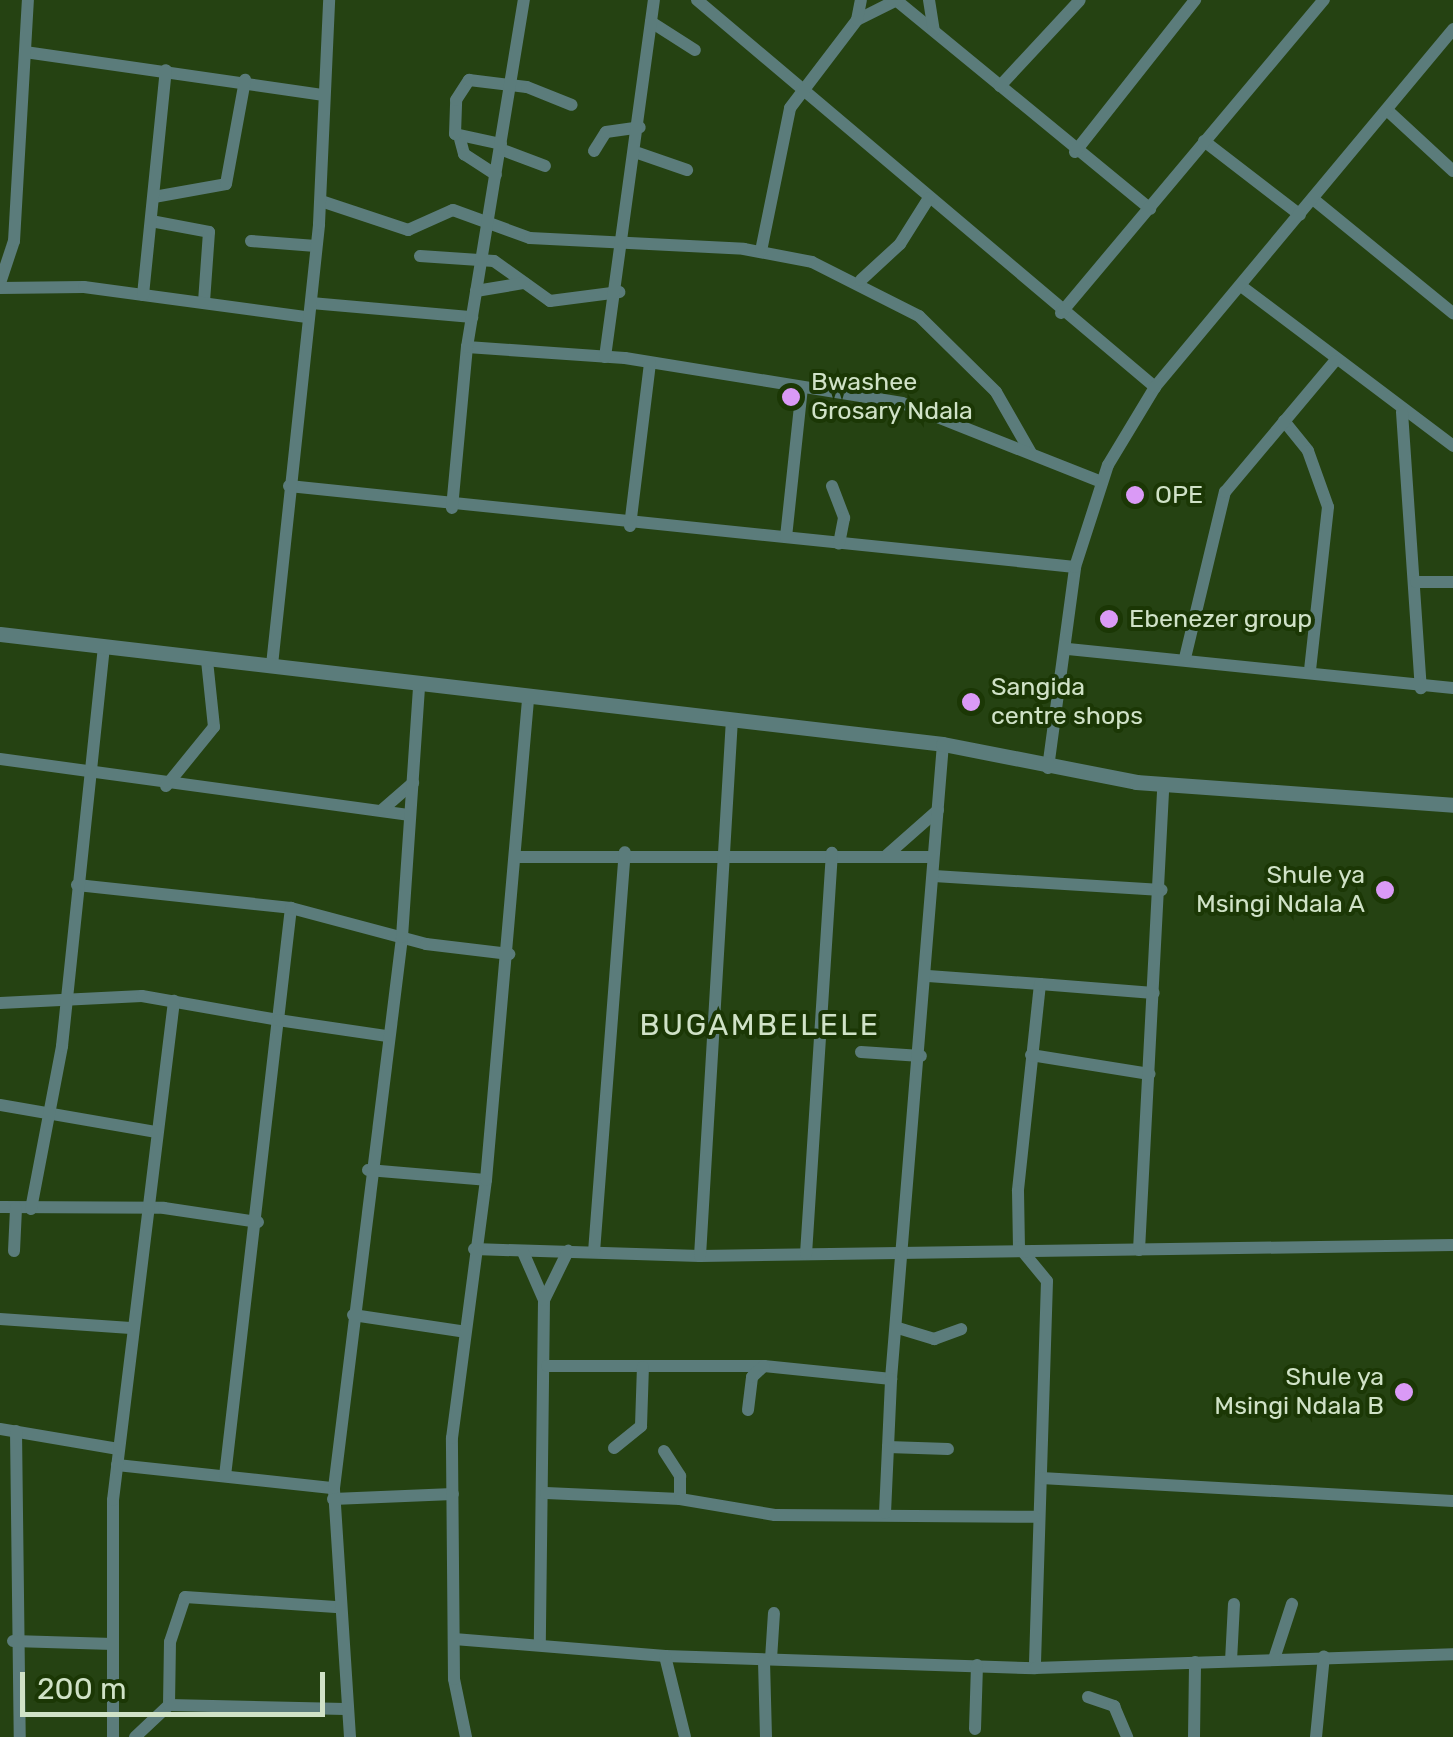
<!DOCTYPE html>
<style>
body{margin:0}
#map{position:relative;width:1453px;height:1737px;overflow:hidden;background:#254212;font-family:Rubik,sans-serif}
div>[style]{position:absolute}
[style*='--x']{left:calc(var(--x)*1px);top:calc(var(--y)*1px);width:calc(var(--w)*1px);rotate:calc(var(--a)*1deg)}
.minor>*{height:12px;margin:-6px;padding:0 6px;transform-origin:6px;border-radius:6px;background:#5b7c7b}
.tertiary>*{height:15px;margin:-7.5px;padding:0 7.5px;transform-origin:7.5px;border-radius:7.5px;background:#5b7c7b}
.dots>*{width:28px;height:28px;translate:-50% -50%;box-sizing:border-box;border:5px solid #1b3705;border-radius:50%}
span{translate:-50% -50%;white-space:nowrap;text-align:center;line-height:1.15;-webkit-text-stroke:8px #1b3705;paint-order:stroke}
.poi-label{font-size:25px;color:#d0e2c7}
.left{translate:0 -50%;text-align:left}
.right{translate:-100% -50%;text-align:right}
.quarter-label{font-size:30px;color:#d0e2c7;letter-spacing:2.5px}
.scale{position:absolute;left:20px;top:1672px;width:305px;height:45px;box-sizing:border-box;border:5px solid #d0e2c7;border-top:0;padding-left:12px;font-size:30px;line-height:35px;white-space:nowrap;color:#d0e2c7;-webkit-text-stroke:8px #1b3705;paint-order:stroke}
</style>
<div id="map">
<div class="minor">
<i style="--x:697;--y:0;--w:600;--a:40.2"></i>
<i style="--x:896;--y:0;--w:329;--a:39.4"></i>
<i style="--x:929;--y:0;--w:31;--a:81"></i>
<i style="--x:857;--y:20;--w:45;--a:-26.6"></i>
<i style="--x:651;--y:22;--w:52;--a:32.5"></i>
<i style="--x:25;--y:52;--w:302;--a:8.2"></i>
<i style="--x:1000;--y:86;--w:117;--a:-47.1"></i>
<i style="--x:1387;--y:110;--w:90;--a:42.7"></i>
<i style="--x:460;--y:139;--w:16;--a:75"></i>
<i style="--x:464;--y:154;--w:38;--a:33"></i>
<i style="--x:1204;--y:141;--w:121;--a:37.6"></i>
<i style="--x:501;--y:144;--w:47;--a:-167.7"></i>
<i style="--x:455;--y:134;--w:34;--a:-88"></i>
<i style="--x:456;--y:100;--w:24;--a:-57"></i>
<i style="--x:469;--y:80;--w:58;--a:6.9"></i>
<i style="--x:527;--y:87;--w:48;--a:21.8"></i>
<i style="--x:500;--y:149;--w:48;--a:20.7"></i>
<i style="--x:594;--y:151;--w:22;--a:-58"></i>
<i style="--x:606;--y:132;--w:34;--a:-8"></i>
<i style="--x:1075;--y:152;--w:194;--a:-51.7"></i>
<i style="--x:638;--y:153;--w:52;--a:19.1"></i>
<i style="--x:154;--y:197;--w:73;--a:-10.2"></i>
<i style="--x:226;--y:184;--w:106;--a:-79.6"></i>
<i style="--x:1313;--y:199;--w:181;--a:39.2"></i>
<i style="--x:321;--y:201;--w:92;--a:18.4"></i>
<i style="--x:408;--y:230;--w:49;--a:-24"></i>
<i style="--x:453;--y:210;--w:82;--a:20"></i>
<i style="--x:530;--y:238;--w:214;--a:2.9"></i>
<i style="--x:744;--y:249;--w:69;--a:10.8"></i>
<i style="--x:812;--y:262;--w:120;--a:26.8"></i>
<i style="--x:919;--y:316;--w:108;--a:44.6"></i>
<i style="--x:996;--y:392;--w:70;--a:60.2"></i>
<i style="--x:151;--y:221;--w:59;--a:10.7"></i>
<i style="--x:209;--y:232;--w:70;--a:94.1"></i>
<i style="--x:251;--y:241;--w:65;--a:4.4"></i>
<i style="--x:761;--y:251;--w:146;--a:-78.5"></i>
<i style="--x:790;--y:108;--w:111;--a:-52.7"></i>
<i style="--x:857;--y:20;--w:20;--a:-79"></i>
<i style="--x:420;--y:256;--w:74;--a:3.9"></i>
<i style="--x:494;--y:261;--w:69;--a:35.5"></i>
<i style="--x:550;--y:301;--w:70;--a:-7.4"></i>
<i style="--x:861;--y:280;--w:53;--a:-42.7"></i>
<i style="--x:900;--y:244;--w:54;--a:-57.8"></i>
<i style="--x:0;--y:283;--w:44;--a:-71.6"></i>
<i style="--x:14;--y:241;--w:241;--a:-86.7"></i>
<i style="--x:1241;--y:286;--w:266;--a:37"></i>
<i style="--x:0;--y:288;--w:84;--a:-0.7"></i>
<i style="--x:84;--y:287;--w:223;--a:7.7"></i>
<i style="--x:476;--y:291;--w:49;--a:-9.5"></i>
<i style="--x:143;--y:295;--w:226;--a:-84.2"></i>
<i style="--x:311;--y:303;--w:162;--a:5"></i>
<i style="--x:1061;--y:313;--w:409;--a:-50"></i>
<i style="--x:467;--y:347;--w:158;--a:4"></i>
<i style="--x:625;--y:358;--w:281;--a:9.2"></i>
<i style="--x:902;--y:403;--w:215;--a:21.6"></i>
<i style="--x:605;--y:357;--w:360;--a:-82.2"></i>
<i style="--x:1402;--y:412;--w:277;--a:86.1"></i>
<i style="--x:1284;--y:421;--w:38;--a:51"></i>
<i style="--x:1308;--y:451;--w:59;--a:70.3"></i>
<i style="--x:1328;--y:507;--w:165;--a:96.3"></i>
<i style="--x:289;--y:486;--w:790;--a:5.88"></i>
<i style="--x:832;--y:486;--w:34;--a:69"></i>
<i style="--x:844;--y:518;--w:26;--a:101"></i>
<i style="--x:452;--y:508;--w:162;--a:-84.7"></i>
<i style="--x:467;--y:347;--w:352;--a:-80.7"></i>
<i style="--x:630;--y:526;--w:164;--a:-83"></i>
<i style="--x:786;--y:537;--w:150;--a:-83.9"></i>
<i style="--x:1416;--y:582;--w:37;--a:0"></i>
<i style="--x:1068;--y:649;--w:387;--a:5.8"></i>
<i style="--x:1185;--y:658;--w:171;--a:-76.5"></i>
<i style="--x:1225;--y:492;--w:171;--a:-50"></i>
<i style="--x:272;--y:665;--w:443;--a:-83.9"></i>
<i style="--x:319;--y:224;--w:224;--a:-87.4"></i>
<i style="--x:0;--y:759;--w:412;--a:7.8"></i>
<i style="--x:1048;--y:768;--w:203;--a:-82.3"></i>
<i style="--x:1075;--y:567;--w:107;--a:-72.1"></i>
<i style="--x:1108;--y:465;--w:91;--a:-58.9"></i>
<i style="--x:1155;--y:387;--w:466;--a:-50.2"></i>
<i style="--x:166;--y:786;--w:76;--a:-50.9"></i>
<i style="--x:214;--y:727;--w:67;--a:-96"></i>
<i style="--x:383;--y:809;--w:40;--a:-41"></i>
<i style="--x:887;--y:855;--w:68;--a:-41.4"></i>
<i style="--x:516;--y:857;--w:417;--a:0"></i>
<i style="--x:934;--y:876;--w:228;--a:3.5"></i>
<i style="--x:77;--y:885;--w:215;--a:6.1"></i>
<i style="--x:928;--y:976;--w:112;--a:4.1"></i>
<i style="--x:1040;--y:984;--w:208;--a:96.1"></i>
<i style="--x:1018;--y:1191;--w:56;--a:89"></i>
<i style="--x:1019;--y:1247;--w:44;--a:50.5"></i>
<i style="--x:1047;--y:1281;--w:387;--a:91.8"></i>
<i style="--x:1040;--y:984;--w:114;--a:4.5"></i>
<i style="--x:0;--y:1003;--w:142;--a:-2.8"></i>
<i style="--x:142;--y:996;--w:138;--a:10"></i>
<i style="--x:278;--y:1020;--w:113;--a:-83.4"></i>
<i style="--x:291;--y:908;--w:140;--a:14.9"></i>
<i style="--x:426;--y:944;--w:84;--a:6.9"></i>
<i style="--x:861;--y:1052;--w:60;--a:3.8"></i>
<i style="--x:1031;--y:1055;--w:120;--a:9.1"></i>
<i style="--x:0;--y:1105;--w:159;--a:9.8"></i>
<i style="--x:368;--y:1170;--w:118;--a:4.8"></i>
<i style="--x:0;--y:1207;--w:164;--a:0.3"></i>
<i style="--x:164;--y:1208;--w:95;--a:8.5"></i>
<i style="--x:31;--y:1209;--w:166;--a:-79.2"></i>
<i style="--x:62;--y:1046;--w:401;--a:-84"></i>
<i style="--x:474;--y:1249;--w:226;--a:1.8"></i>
<i style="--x:700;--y:1256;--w:753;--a:-0.84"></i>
<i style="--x:1139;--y:1250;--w:466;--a:-87"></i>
<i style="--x:14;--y:1251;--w:43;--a:-87.3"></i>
<i style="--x:523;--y:1252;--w:52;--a:66.4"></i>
<i style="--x:544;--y:1300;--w:342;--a:90.7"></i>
<i style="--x:594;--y:1252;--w:401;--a:-85.6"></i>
<i style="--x:806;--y:1254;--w:402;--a:-86.3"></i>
<i style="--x:700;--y:1256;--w:538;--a:-86.59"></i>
<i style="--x:544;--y:1300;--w:55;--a:-63.9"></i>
<i style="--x:353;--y:1315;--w:108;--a:8.5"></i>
<i style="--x:0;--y:1319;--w:131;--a:3.9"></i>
<i style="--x:898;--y:1328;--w:38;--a:17"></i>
<i style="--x:934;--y:1339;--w:29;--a:-20"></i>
<i style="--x:547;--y:1366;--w:217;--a:0"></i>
<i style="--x:764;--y:1366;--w:128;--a:5.8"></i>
<i style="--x:891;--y:1379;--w:637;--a:-85.32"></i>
<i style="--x:748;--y:1410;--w:33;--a:-83"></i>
<i style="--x:752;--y:1377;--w:16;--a:-43"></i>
<i style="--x:0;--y:1429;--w:120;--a:9.6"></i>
<i style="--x:16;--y:1431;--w:306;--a:89.3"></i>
<i style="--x:888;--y:1447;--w:60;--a:1.9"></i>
<i style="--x:614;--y:1448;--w:35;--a:-39"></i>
<i style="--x:641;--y:1426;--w:59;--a:-88.1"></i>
<i style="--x:664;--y:1451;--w:30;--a:57"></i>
<i style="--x:680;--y:1476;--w:23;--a:90"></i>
<i style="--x:117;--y:1465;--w:218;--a:6.1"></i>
<i style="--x:225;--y:1476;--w:459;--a:-83.4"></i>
<i style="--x:278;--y:1020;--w:109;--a:8.4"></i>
<i style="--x:1041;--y:1478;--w:413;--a:3.2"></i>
<i style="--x:546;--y:1493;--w:134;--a:2.6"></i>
<i style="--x:680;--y:1499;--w:96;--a:9.6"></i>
<i style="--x:775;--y:1515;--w:259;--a:0.4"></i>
<i style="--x:333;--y:1499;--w:120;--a:-2.4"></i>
<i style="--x:885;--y:1513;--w:134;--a:-87.4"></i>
<i style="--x:454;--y:1639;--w:212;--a:4.6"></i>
<i style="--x:665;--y:1656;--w:370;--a:1.9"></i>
<i style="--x:1035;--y:1668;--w:418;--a:-1.9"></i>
<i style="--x:13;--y:1641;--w:100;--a:1.7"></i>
<i style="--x:665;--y:1656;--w:83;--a:76.1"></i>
<i style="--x:771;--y:1659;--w:46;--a:-86.3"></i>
<i style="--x:1274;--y:1659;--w:58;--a:-71.9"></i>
<i style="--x:764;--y:1661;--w:76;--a:88.5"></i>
<i style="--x:1231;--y:1661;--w:57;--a:-87"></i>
<i style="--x:1088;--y:1697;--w:28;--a:19"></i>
<i style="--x:1114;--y:1706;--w:34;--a:67"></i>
<i style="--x:169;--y:1705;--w:63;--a:-89.1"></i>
<i style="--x:170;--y:1642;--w:47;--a:-71.6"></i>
<i style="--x:185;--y:1597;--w:151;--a:3.8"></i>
<i style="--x:975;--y:1729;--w:64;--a:-88.2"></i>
<i style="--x:113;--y:1737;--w:237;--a:-90"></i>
<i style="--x:113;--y:1500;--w:503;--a:-83.03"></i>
<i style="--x:135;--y:1737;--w:47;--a:-43.3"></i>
<i style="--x:169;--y:1705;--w:176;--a:1.3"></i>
<i style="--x:350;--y:1737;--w:250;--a:-93.7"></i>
<i style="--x:334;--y:1488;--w:555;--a:-82.96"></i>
<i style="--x:402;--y:937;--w:251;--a:-86.1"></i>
<i style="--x:466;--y:1737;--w:59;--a:-101.7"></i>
<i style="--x:454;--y:1679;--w:241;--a:-90.5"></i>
<i style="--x:452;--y:1438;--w:260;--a:-82.5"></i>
<i style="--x:486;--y:1180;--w:484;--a:-85"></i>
<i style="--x:1194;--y:1737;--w:75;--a:-89.2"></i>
<i style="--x:1316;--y:1737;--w:81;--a:-84.4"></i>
</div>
<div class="tertiary">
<i style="--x:0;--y:634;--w:949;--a:6.65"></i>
<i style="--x:943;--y:744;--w:197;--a:11.1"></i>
<i style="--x:1136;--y:782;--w:318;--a:4.1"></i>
</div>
<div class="dots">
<i style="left:791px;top:397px;background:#da9af6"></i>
<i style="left:1135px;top:495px;background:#da9af6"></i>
<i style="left:1109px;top:619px;background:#da9af6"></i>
<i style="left:971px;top:702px;background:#da9af6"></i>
<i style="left:1385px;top:890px;background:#da9af6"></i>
<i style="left:1404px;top:1392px;background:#da9af6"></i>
</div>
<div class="poi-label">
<span class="left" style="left:811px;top:397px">Bwashee<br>Grosary Ndala</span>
<span class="left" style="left:1155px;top:495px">OPE</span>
<span class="left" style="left:1129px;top:619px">Ebenezer group</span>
<span class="left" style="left:991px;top:702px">Sangida<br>centre shops</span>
<span class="right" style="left:1365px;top:890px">Shule ya<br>Msingi Ndala A</span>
<span class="right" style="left:1384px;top:1392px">Shule ya<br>Msingi Ndala B</span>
</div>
<div class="quarter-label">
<span style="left:760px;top:1025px">BUGAMBELELE</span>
</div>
<div class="scale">200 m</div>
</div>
